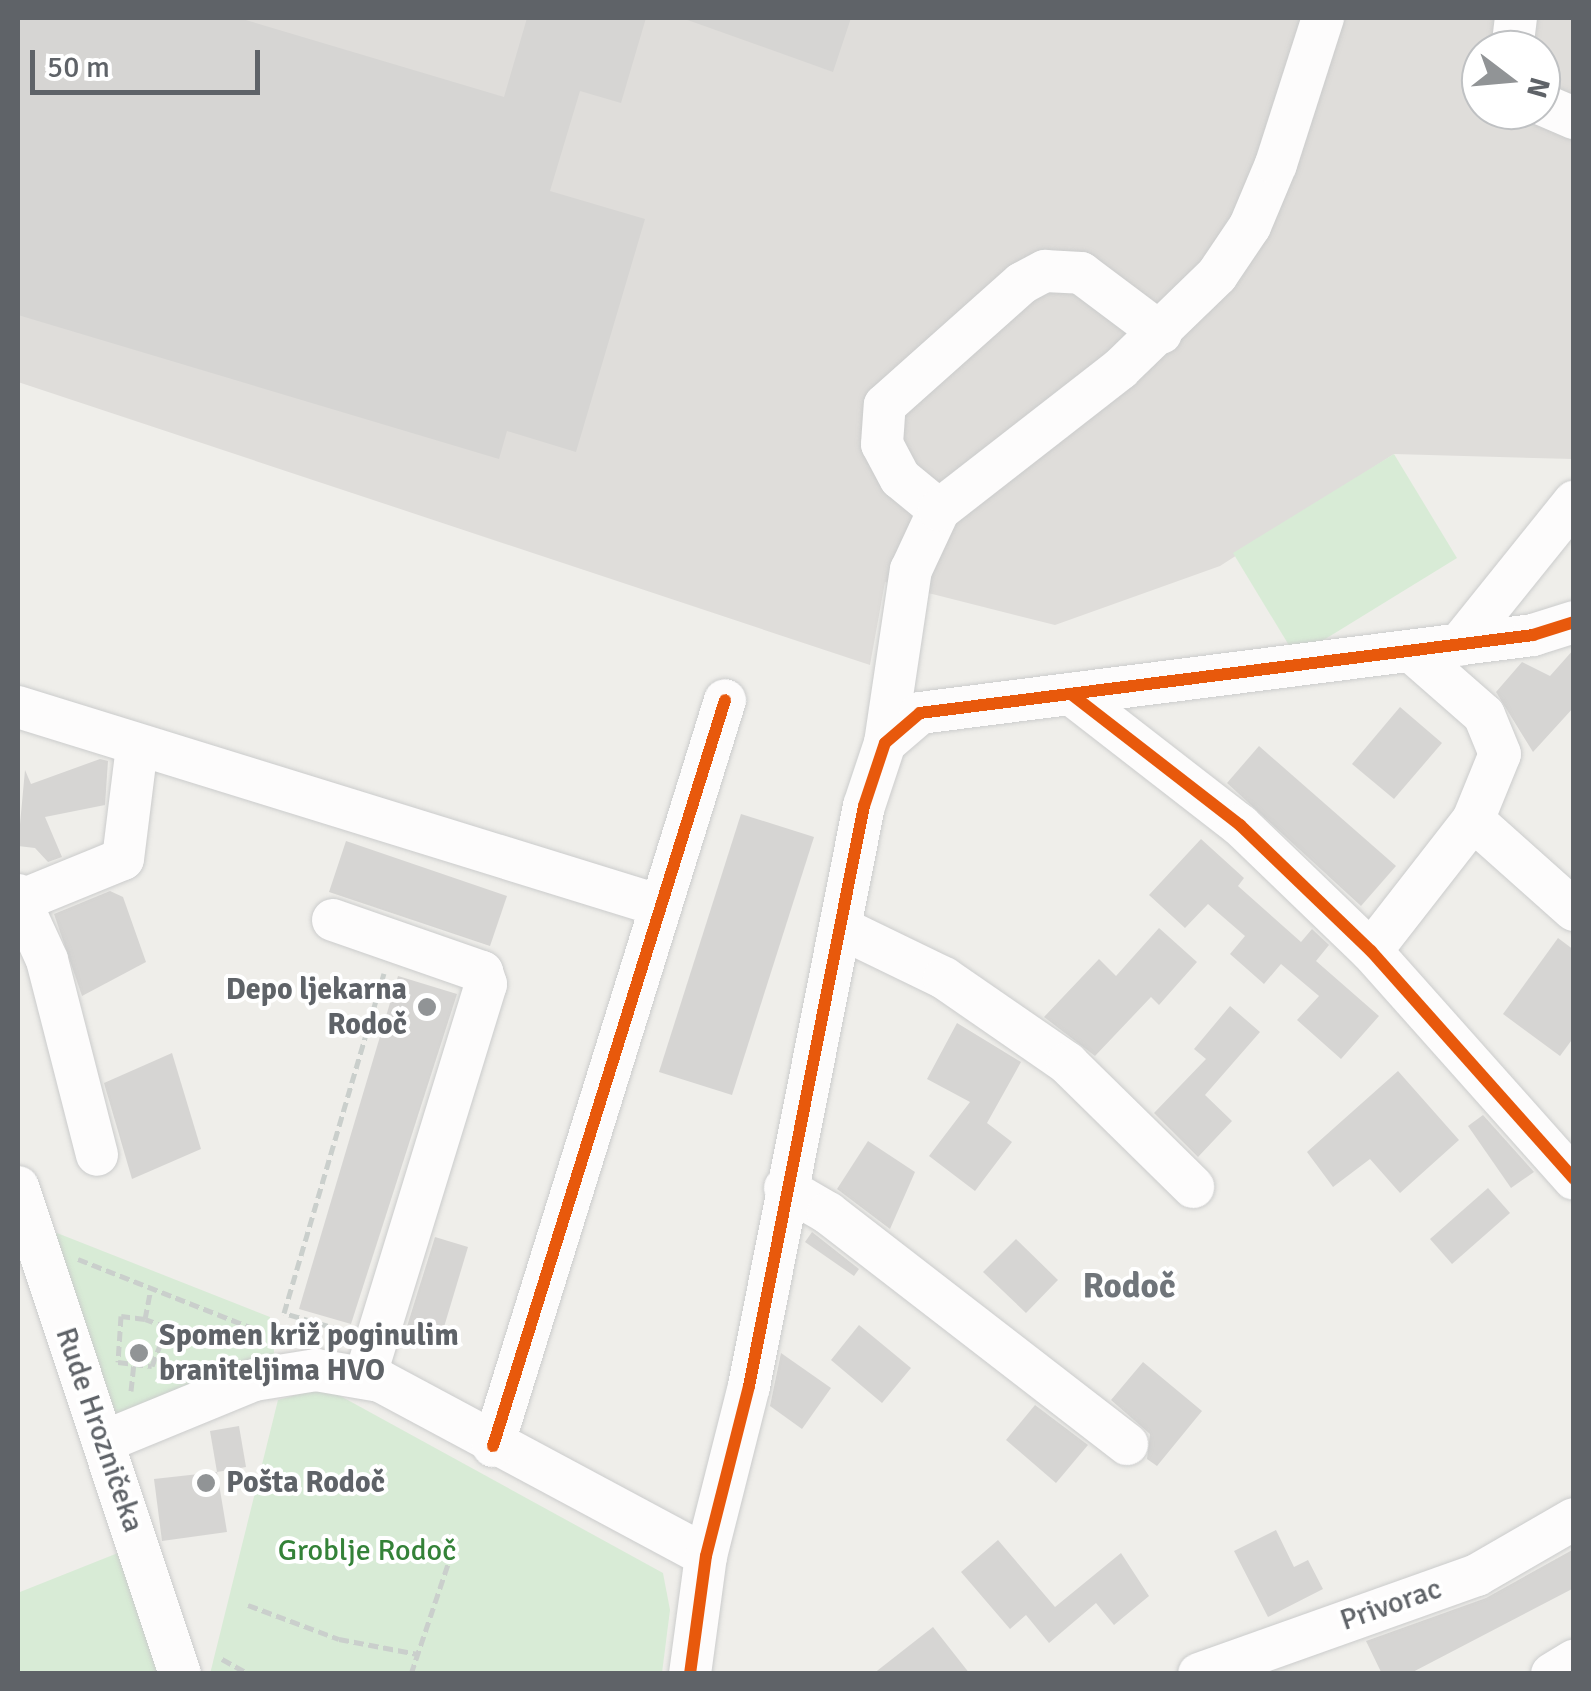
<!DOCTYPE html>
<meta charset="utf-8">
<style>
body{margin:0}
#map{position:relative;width:1591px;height:1691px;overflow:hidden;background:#efeeea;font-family:Signika,sans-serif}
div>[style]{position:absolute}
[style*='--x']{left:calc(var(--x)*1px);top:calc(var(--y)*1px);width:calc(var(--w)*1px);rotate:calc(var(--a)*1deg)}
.industrial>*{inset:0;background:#dfddda}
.green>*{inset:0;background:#d8ebd6}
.building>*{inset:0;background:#d6d5d3}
.path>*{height:5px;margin-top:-2.5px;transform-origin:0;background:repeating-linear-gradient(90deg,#cacfcc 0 10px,transparent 0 15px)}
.roads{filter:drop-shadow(0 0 2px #cbcccc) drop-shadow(0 0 2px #cbcccc)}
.minor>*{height:42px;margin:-21px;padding:0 21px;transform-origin:21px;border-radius:21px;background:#fdfcfc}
.cycleway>*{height:12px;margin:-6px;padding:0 6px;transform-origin:6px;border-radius:6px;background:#e8590c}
.dots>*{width:28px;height:28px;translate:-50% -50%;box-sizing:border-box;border:5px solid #fff;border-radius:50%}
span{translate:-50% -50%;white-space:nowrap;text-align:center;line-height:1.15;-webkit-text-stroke:8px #fff;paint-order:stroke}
.poi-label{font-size:30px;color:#5f6368;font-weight:700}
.right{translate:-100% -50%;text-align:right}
.left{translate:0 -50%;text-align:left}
.street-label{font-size:30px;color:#5f6368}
.park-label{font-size:30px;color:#348238}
.quarter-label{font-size:35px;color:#70757a;font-weight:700}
.frame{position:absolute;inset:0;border:20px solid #5f6368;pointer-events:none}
.north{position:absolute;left:1461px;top:30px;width:100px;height:100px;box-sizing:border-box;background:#fff;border:2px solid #bfc1c3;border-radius:50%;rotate:106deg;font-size:28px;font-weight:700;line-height:40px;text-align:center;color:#5f6368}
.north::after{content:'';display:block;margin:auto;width:35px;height:45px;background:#919496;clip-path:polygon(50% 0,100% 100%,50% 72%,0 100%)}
.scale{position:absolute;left:30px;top:50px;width:230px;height:45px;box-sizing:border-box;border:5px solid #5f6368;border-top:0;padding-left:12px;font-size:30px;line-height:35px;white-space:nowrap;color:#5f6368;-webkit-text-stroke:8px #fff;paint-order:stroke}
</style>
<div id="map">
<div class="industrial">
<i style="clip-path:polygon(evenodd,18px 18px,1573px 18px,1573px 459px,1394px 454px,1220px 566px,1055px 625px,885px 582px,870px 665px,18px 382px,18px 18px,1481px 50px,1541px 50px,1541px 110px,1481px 110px,1481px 50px)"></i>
</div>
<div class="green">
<i style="clip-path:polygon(1394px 454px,1457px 558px,1296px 657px,1233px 553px)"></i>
<i style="clip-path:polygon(57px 1233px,270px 1317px,277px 1377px,103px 1442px,39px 1251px)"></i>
<i style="clip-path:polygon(324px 1387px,663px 1573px,670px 1610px,662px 1673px,210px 1674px,278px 1400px)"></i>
<i style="clip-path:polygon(138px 1545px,180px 1673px,18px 1674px,20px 1592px)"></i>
</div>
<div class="building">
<i style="clip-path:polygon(18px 18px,239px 18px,504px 97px,527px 18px,646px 18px,621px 103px,580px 91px,550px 191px,645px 219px,576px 452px,507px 431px,499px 459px,18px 315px)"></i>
<i style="clip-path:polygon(682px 18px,851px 18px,833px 72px)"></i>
<i style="clip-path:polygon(1574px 649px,1574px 707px,1533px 752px,1496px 692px,1522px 662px,1550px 676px)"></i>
<i style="clip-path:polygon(1400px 707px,1442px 743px,1394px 799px,1352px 764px)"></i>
<i style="clip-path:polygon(1259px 746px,1396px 866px,1361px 906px,1227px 783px)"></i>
<i style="clip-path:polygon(100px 759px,108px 761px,105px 805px,45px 817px,62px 857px,48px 862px,35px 848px,18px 846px,25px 770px,31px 784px)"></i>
<i style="clip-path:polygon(741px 814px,814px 837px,732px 1095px,659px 1072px)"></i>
<i style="clip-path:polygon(1201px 839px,1244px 878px,1238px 886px,1301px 942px,1312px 929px,1329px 945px,1316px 961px,1379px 1016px,1341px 1059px,1297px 1020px,1319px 996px,1281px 964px,1264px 984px,1230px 954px,1245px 936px,1208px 904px,1185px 928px,1149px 895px)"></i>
<i style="clip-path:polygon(346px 841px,507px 896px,490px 946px,329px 892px)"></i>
<i style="clip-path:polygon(110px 891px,123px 897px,146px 962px,82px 996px,54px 914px)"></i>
<i style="clip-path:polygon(1159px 928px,1197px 962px,1159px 1005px,1151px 997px,1095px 1056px,1044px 1017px,1099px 959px,1116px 976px)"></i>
<i style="clip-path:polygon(1558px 938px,1574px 950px,1574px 1037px,1560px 1056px,1503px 1014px)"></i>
<i style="clip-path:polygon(398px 976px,457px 994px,351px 1324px,299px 1309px)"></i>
<i style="clip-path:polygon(1230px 1006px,1260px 1032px,1205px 1095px,1232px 1121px,1198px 1157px,1154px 1113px,1206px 1059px,1194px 1049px)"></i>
<i style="clip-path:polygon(957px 1023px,1021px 1062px,987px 1123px,1012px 1142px,975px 1191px,929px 1156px,970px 1102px,927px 1079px)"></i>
<i style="clip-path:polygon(172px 1053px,201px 1149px,132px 1179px,104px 1083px)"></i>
<i style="clip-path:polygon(1398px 1071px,1459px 1140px,1400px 1193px,1370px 1159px,1333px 1187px,1307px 1152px)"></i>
<i style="clip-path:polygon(1483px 1115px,1534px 1172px,1511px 1188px,1468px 1126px)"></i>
<i style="clip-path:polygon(868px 1141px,915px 1172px,890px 1229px,837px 1189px)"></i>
<i style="clip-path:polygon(1488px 1188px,1510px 1213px,1452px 1264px,1430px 1239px)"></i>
<i style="clip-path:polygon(812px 1232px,859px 1269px,854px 1276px,805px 1242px)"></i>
<i style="clip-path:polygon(435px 1237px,468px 1247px,438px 1347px,404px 1336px)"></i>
<i style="clip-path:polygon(1016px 1239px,1058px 1280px,1026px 1313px,983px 1272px)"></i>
<i style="clip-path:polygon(859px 1325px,911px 1368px,882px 1403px,831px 1360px)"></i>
<i style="clip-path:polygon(781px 1353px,831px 1388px,802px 1429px,770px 1406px)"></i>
<i style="clip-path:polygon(1143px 1362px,1202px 1411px,1157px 1466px,1147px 1459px,1150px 1434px,1111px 1400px)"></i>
<i style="clip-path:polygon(1035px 1405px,1088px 1445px,1056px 1483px,1006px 1440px)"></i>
<i style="clip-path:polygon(239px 1426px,246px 1467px,217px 1472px,210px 1431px)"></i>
<i style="clip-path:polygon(217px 1472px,227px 1532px,162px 1541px,154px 1479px)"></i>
<i style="clip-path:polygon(1276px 1530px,1294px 1567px,1308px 1560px,1323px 1589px,1268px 1617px,1234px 1551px)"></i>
<i style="clip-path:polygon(998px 1540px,1055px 1607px,1121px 1553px,1149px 1596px,1114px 1625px,1096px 1603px,1049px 1643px,1026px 1615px,1010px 1629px,961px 1572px)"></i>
<i style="clip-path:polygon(1574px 1549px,1574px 1588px,1409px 1674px,1382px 1674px,1366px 1641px,1486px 1598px)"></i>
<i style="clip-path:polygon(933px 1627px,970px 1674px,873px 1674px)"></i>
</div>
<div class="path">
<i style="--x:78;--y:1259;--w:193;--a:21.6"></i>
<i style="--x:257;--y:1330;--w:12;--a:66"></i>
<i style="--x:145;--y:1319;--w:24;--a:-173"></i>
<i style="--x:121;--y:1316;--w:46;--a:93.7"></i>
<i style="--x:118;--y:1362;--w:34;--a:7"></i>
<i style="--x:152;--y:1366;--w:42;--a:-69"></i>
<i style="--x:167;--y:1327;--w:23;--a:-160"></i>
<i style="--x:145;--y:1319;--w:32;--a:-79"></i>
<i style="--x:342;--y:1330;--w:60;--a:-163.7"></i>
<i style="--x:284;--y:1313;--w:354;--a:-73.6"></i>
<i style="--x:131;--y:1391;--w:27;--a:-84"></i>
<i style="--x:248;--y:1605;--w:97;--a:20.5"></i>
<i style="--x:339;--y:1639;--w:80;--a:10.8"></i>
<i style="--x:222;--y:1659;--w:31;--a:29"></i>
<i style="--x:411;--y:1674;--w:129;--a:-71.4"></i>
</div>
<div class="roads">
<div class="minor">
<i style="--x:1512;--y:50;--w:32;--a:-83"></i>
<i style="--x:1541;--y:104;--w:36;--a:23"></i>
<i style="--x:939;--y:510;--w:50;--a:-140.6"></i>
<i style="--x:900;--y:478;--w:38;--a:-118"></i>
<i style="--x:882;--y:444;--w:39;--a:-86"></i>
<i style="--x:885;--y:405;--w:183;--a:-41.7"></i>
<i style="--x:1022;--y:283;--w:26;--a:-28"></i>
<i style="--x:1045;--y:271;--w:36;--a:3"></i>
<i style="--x:1081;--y:273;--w:100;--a:36.9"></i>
<i style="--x:1459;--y:645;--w:184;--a:-51.2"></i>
<i style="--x:1071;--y:694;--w:214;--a:37.8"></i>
<i style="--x:1240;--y:825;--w:182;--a:43.9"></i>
<i style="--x:1371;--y:951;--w:305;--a:48.3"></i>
<i style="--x:18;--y:707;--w:673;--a:17.2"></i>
<i style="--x:885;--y:743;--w:175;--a:-81.5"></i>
<i style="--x:911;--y:570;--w:66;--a:-65"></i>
<i style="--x:939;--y:510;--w:229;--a:-37.9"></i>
<i style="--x:1120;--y:369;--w:135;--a:-44.1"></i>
<i style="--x:1217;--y:275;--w:59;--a:-56"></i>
<i style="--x:1250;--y:226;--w:67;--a:-67.2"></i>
<i style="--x:1276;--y:164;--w:153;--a:-72.2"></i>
<i style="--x:1473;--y:820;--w:135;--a:41.7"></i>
<i style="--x:18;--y:895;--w:6;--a:72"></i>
<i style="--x:20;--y:901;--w:111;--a:-22.2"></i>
<i style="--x:123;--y:859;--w:113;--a:-82.9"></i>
<i style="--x:20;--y:901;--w:65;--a:65.4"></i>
<i style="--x:47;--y:960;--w:201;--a:75.6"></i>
<i style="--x:333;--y:920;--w:158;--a:19.2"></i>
<i style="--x:482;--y:972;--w:13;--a:72"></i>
<i style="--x:486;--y:984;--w:412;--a:107.1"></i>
<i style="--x:841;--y:928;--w:114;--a:25.9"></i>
<i style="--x:944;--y:978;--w:150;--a:34.6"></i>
<i style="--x:1067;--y:1063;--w:177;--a:44.5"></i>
<i style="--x:1371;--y:951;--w:166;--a:-52.1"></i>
<i style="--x:1473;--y:820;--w:71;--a:-67.8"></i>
<i style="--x:1500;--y:754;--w:42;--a:-112.3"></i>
<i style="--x:1484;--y:715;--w:96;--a:-138.8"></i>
<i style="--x:18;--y:1187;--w:513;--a:71.6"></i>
<i style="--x:785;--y:1188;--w:50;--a:30.2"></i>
<i style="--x:828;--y:1213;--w:378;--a:37.7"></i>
<i style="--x:103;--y:1442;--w:163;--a:-22.3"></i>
<i style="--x:254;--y:1380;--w:63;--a:-9.2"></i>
<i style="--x:316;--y:1370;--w:65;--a:9.8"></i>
<i style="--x:380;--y:1381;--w:370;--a:28.2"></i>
<i style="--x:493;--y:1446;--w:781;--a:-72.72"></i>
<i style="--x:690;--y:1674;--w:119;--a:-82.3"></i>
<i style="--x:706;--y:1556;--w:175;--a:-75.8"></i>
<i style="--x:749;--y:1386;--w:591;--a:-78.79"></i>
<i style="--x:864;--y:806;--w:66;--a:-71.6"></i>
<i style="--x:885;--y:743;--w:46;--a:-40.6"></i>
<i style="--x:920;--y:713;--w:618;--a:-7.25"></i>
<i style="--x:1533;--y:635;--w:43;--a:-17.6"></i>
<i style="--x:1199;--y:1674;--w:295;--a:-19.6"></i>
<i style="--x:1477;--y:1575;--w:112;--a:-30"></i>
<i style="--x:1552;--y:1674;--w:26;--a:-31"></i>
</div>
</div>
<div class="cycleway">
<i style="--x:1071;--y:694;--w:214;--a:37.8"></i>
<i style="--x:1240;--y:825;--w:182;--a:43.9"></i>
<i style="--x:1371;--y:951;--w:305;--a:48.3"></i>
<i style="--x:493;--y:1446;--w:781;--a:-72.72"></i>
<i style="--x:690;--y:1674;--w:119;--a:-82.3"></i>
<i style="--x:706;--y:1556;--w:175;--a:-75.8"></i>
<i style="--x:749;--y:1386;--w:591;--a:-78.79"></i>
<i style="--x:864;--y:806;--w:66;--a:-71.6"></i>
<i style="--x:885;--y:743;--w:46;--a:-40.6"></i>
<i style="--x:920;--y:713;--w:618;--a:-7.25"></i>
<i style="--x:1533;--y:635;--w:43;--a:-17.6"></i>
</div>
<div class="dots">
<i style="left:427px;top:1007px;background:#919496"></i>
<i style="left:139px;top:1353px;background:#919496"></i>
<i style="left:206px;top:1483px;background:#919496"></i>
</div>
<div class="poi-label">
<span class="right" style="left:407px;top:1007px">Depo ljekarna<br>Rodoč</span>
<span class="left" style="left:159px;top:1353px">Spomen križ poginulim<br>braniteljima HVO</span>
<span class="left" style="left:226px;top:1483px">Pošta Rodoč</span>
</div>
<div class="street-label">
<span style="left:99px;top:1430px;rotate:71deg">Rude Hrozničeka</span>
<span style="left:1391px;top:1605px;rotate:-19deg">Privorac</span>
</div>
<div class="park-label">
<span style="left:367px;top:1551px">Groblje Rodoč</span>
</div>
<div class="quarter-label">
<span style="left:1129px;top:1286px">Rodoč</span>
</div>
<div class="frame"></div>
<div class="north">N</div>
<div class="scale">50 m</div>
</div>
